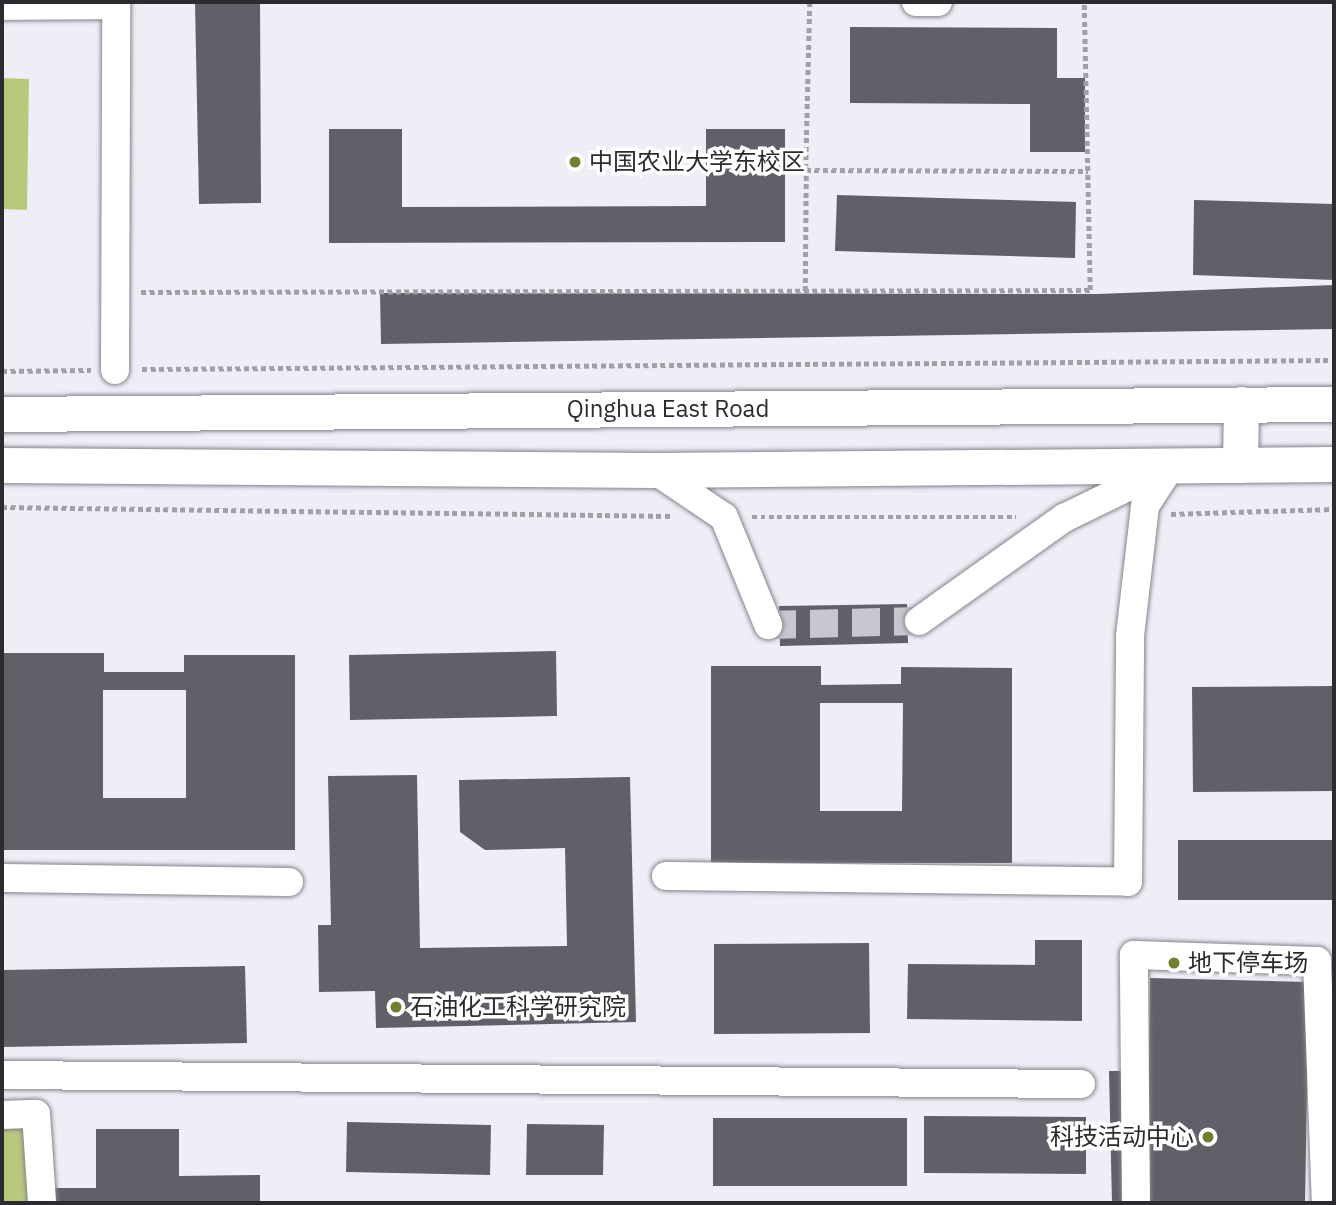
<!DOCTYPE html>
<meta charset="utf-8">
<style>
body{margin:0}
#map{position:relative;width:1336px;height:1205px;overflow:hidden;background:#efeef7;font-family:"IBM Plex Sans","Noto Sans SC",sans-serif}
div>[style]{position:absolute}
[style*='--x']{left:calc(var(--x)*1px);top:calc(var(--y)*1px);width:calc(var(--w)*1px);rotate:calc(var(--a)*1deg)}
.green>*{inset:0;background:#b9c97c}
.building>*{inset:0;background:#616068}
.minor-tunnel>*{height:28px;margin-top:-14px;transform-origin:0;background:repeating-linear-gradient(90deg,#c8c7cf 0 28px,transparent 0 42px)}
.path>*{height:4.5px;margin-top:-2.25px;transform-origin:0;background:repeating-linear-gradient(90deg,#a1a0a7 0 5px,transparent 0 8.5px)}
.roads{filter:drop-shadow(0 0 2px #84848c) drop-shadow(0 0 2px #84848c)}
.minor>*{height:28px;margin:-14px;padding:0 14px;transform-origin:14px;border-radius:14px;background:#fff}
.major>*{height:35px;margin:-17.5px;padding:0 17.5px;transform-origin:17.5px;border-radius:17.5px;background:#fff}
.dots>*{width:19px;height:19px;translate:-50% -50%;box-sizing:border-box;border:4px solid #fff;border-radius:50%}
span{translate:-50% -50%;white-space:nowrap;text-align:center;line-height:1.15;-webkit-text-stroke:7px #fff;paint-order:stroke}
.poi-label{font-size:24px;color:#2c2c30}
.left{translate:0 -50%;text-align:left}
.right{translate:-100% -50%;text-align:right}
.street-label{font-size:24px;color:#2c2c30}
.frame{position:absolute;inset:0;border:4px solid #2c2c30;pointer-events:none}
</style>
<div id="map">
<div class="green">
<i style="clip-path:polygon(2px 78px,29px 79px,27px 210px,2px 209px)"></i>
<i style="clip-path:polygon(23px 1123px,33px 1203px,2px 1203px,2px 1124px)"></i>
</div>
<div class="building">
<i style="clip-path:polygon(195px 2px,260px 2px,261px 203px,199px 204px)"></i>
<i style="clip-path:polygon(850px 27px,1057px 28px,1057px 78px,1085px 78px,1085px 152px,1030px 152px,1030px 104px,850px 103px)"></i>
<i style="clip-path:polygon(329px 129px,402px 129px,402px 207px,706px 206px,706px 129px,785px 129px,785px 242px,329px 243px)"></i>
<i style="clip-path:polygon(837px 195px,1076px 202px,1075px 258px,835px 251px)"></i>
<i style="clip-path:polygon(1194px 200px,1334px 204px,1334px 280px,1193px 275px)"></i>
<i style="clip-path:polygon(1334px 285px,1334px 329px,381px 344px,380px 293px,1098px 294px)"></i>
<i style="clip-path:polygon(907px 604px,908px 643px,780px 646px,779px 606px)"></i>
<i style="clip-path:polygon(556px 651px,557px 716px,350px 720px,349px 655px)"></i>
<i style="clip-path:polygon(evenodd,2px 653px,104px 653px,104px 672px,184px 672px,184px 655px,295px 655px,295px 850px,2px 850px,2px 653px,103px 690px,186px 690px,186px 798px,103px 798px,103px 690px)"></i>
<i style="clip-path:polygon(evenodd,711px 666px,821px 666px,821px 685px,901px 684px,901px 667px,1012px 668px,1012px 863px,711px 863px,711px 666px,820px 703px,903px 703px,902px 811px,820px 811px,820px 703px)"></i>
<i style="clip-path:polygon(1334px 686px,1334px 791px,1193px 792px,1192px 687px)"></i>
<i style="clip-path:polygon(417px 775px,420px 948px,567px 946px,565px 848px,485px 850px,460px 832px,459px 780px,630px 777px,636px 1022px,376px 1028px,375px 991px,319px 992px,318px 925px,331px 925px,328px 776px)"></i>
<i style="clip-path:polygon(1178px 840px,1334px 840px,1334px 900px,1178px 900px)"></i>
<i style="clip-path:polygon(1035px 940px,1082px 940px,1082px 1021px,907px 1019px,908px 964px,1035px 965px)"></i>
<i style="clip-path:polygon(869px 943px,870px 1033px,714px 1034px,714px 944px)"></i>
<i style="clip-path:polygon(245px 966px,247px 1043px,2px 1047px,2px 970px)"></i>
<i style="clip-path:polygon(1150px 978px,1309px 982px,1305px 1203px,1112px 1203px,1109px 1071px,1149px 1071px)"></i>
<i style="clip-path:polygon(924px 1116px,1086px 1117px,1086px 1174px,924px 1173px)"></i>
<i style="clip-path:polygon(713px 1118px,907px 1118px,907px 1186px,713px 1186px)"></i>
<i style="clip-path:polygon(347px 1122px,491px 1125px,490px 1175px,346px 1172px)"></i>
<i style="clip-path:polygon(527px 1124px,604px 1125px,603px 1175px,526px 1175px)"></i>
<i style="clip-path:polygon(96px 1129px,179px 1129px,179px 1176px,260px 1175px,260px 1203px,54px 1203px,54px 1188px,96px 1188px)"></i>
</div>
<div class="minor-tunnel">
<i style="--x:768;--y:625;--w:151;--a:-1.5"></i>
</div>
<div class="path">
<i style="--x:810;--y:2;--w:168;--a:91.4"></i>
<i style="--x:806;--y:170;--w:282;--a:0.2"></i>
<i style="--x:805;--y:291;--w:121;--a:-89.5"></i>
<i style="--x:141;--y:292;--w:949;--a:-0.12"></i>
<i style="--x:1090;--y:290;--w:288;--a:-91.2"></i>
<i style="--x:142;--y:369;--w:1192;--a:-0.43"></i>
<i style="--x:2;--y:371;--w:89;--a:-0.6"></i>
<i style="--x:2;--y:507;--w:671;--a:0.77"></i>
<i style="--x:1171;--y:514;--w:163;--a:-1.8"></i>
<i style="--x:752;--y:517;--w:264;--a:0"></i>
</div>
<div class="roads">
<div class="minor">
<i style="--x:916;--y:2;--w:22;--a:0"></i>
<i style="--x:2;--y:6;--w:114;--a:-0.5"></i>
<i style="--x:115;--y:370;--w:368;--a:-89.8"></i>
<i style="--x:654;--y:470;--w:84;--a:33.9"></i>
<i style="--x:724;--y:517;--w:117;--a:67.8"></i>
<i style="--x:919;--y:621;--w:178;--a:-35.4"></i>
<i style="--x:1064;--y:518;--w:117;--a:-25.9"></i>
<i style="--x:666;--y:876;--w:462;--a:0.7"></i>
<i style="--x:1128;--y:882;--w:246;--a:-89.5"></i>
<i style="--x:1130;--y:636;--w:131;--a:-83.4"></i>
<i style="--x:1145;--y:506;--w:48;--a:-57"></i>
<i style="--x:2;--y:878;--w:287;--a:0.8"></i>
<i style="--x:2;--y:1075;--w:1079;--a:0.48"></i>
<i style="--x:2;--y:1115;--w:34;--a:-2"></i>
<i style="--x:36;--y:1114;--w:89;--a:86.1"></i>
<i style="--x:1136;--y:1203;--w:248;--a:-90.5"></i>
<i style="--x:1134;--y:955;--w:183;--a:1.9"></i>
<i style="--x:1317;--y:961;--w:242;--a:87.9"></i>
</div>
<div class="major">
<i style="--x:2;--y:414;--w:1332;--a:-0.43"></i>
<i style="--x:2;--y:465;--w:652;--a:0.44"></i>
<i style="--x:654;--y:470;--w:680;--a:-0.51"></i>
<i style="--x:1240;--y:465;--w:61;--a:-89.1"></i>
</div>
</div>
<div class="dots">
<i style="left:575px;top:162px;background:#72802e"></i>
<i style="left:1174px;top:963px;background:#72802e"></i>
<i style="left:396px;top:1007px;background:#72802e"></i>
<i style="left:1208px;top:1137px;background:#72802e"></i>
</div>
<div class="poi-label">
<span class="left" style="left:589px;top:162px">中国农业大学东校区</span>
<span class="left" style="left:1188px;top:963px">地下停车场</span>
<span class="left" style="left:410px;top:1007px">石油化工科学研究院</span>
<span class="right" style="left:1194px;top:1137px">科技活动中心</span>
</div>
<div class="street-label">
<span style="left:668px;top:409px">Qinghua East Road</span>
</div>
<div class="frame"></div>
</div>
